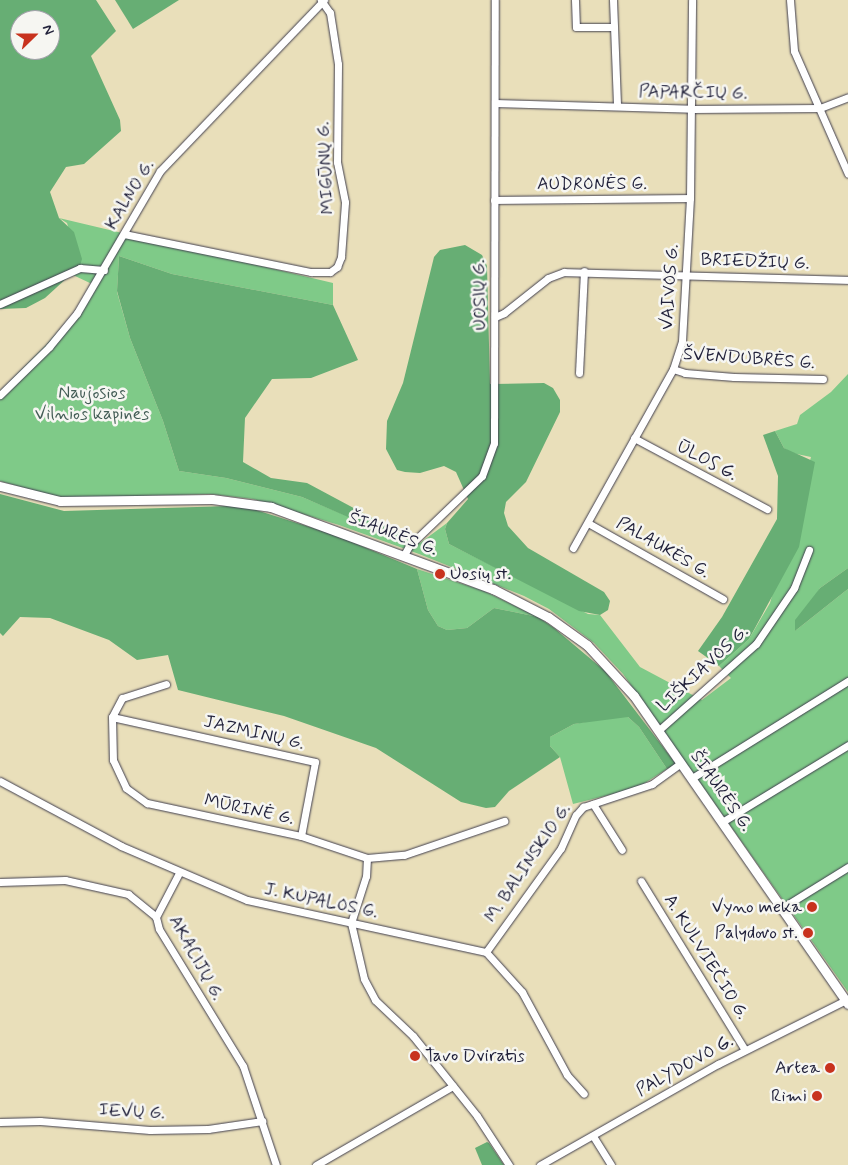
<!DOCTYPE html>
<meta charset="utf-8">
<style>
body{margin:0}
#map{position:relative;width:848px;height:1165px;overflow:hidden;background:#e9dfba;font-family:Mynerve,sans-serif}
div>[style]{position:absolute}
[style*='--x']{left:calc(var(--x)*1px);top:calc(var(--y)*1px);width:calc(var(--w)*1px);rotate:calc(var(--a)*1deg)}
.green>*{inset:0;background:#7fca88}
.forest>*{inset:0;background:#67ae74}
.roads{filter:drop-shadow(0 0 1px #403e4e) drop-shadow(0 0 1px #403e4e)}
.street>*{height:7px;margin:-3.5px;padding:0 3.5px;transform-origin:3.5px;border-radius:3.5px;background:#fff}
.secondary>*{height:9px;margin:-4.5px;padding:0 4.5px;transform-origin:4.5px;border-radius:4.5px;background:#fff}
.dots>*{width:14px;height:14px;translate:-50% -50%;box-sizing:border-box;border:2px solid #f6f6f2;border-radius:50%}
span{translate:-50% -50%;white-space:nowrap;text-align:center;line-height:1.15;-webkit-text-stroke:5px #f6f6f2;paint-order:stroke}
.street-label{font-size:18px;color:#22223b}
.park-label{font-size:18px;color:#435d56}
.poi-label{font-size:18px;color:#22223b}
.left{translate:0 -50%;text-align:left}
.right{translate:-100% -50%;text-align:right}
.north{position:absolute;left:10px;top:10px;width:50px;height:50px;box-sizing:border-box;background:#f6f6f2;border:1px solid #a1a1a9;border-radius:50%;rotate:68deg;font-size:14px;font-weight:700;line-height:20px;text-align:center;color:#22223b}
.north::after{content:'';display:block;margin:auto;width:18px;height:22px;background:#c8321e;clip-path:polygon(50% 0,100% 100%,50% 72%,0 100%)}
</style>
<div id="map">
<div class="green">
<i style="clip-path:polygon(59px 218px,333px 283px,333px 305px,172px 274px,119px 256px,117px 292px,130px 338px,163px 421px,179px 471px,226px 478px,302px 497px,387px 533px,391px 528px,420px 543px,447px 523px,445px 529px,449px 544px,588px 614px,600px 615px,640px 667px,702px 700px,731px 678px,719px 666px,749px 639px,770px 603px,811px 457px,792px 453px,784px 448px,775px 431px,797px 424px,800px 415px,831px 392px,848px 374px,848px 568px,820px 588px,795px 631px,848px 589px,848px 992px,623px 674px,594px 643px,549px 609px,524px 596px,419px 554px,339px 525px,253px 499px,210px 494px,75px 498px,52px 496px,0 481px,0 391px,47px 344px,73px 314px,92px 284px,73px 275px,80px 266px,67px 223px)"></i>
<i style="clip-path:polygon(417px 569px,484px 591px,538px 617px,494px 608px,467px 628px,447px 630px,438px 626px,428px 610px)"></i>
<i style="clip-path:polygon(618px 716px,628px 717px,639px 727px,667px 769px,637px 788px,573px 804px,560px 757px,550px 746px,550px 737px,574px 724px)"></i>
</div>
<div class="forest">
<i style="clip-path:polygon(evenodd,0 0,96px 0,116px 31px,91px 56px,120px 120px,121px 131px,84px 164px,66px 167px,50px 192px,59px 218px,74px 232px,82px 259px,80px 266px,45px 298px,26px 308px,0 309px,0 0,20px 20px,50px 20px,50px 50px,20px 50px,20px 20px)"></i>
<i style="clip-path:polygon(115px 0,179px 0,133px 29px)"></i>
<i style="clip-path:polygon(465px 245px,482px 255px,487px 266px,490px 384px,544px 383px,553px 388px,560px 400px,560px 412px,526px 482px,506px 502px,504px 513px,508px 526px,528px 548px,604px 592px,610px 601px,608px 610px,600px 615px,579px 611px,449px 544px,445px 529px,447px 523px,468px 499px,456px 472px,444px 466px,420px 473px,405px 472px,397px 470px,386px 449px,387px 421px,403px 383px,434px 257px,440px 250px)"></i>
<i style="clip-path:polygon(119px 256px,172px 274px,333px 305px,358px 360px,311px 378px,272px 379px,245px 418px,243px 462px,271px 478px,307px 483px,391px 528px,387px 534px,302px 497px,226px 478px,179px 471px,163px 421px,130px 338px,117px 291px)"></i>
<i style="clip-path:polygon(775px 431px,784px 448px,815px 462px,799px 547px,749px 639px,719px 666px,698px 651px,722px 617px,777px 519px,778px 476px,763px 435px)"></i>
<i style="clip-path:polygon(0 494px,64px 511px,230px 506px,256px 510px,335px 535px,417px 569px,428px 610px,438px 626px,447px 630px,467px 628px,494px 608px,538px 617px,554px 628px,605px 671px,676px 764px,667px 769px,639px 727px,628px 717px,574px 724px,550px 737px,550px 746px,560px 757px,509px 791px,495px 807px,486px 808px,461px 802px,376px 748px,284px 716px,178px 690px,168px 655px,137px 660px,109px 640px,50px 618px,20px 617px,3px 636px,0 633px)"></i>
<i style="clip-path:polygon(848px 568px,848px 589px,795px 631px,795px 620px,820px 588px)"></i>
<i style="clip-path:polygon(487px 1142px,489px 1143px,504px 1165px,482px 1165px,475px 1148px)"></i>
</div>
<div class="roads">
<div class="street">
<i style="--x:575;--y:0;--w:27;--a:88"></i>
<i style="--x:576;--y:27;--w:38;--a:0"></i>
<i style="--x:613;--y:0;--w:106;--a:87.8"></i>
<i style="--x:790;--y:0;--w:51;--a:85.5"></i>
<i style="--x:794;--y:51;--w:134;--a:66.3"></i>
<i style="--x:495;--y:103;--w:197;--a:1.7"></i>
<i style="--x:692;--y:109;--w:128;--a:-0.4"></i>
<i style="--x:820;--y:108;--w:30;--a:-21"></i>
<i style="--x:494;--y:200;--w:196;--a:-0.6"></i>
<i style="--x:124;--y:234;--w:191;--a:11.5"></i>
<i style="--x:311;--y:272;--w:19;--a:0"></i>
<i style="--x:330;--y:272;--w:9;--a:-36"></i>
<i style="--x:337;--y:267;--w:11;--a:-68"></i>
<i style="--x:341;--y:257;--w:55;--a:-85.8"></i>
<i style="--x:345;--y:202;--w:41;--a:-101.3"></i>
<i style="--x:337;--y:162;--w:98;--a:-89.4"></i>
<i style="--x:338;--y:64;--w:52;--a:-98.9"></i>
<i style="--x:330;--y:13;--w:16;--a:-125"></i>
<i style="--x:0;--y:304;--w:88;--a:-24.2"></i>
<i style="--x:80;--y:268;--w:24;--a:5"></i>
<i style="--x:495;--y:317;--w:10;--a:-24"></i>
<i style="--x:504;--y:313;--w:56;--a:-38.5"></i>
<i style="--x:548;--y:278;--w:17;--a:-21"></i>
<i style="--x:564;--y:272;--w:284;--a:1.6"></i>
<i style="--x:673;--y:369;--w:13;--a:18"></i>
<i style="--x:685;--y:373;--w:49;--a:4.7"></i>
<i style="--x:734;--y:377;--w:89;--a:1.3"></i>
<i style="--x:579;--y:373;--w:102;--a:-87.2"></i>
<i style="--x:0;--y:395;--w:69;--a:-44.4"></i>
<i style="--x:49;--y:347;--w:44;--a:-50.5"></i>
<i style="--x:77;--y:313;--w:164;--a:-59.7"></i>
<i style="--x:160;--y:171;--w:237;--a:-46.2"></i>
<i style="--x:634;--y:438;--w:151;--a:28.1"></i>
<i style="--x:588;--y:523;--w:155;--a:29.4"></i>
<i style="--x:573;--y:548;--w:205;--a:-60.8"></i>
<i style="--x:673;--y:369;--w:29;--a:-72"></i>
<i style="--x:682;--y:341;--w:143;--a:-86.8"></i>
<i style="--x:690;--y:198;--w:198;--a:-89.4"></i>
<i style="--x:404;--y:555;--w:10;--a:-61"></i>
<i style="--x:409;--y:546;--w:101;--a:-43.8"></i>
<i style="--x:482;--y:476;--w:35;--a:-70"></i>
<i style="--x:494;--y:443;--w:443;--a:-89.9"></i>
<i style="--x:166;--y:684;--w:46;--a:162.3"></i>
<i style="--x:122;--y:698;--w:21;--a:118"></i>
<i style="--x:112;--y:717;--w:43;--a:88.7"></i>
<i style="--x:113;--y:760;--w:31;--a:65"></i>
<i style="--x:126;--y:788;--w:26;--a:36"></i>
<i style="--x:147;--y:803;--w:157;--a:12.1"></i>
<i style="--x:301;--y:836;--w:70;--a:18.4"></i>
<i style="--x:367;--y:858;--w:37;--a:-5"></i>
<i style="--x:404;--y:855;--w:106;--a:-18.8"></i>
<i style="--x:112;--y:717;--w:208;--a:12.5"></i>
<i style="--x:315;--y:762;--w:75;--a:100.7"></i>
<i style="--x:659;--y:730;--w:130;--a:-41.6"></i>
<i style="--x:756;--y:644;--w:68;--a:-55.8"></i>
<i style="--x:794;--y:588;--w:41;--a:-68.5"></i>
<i style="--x:692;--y:778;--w:184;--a:-31.9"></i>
<i style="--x:0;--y:781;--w:137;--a:28.2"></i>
<i style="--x:121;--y:846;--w:137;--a:23.2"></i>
<i style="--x:247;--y:900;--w:245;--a:12.3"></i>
<i style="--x:486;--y:952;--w:54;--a:48"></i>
<i style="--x:522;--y:992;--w:94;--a:61.5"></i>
<i style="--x:567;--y:1075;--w:25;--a:48"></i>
<i style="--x:593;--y:804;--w:54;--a:57.8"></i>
<i style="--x:722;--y:822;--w:148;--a:-31.4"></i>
<i style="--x:367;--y:858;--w:18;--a:93"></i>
<i style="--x:366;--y:876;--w:49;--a:107.7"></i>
<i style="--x:351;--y:923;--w:57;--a:76.9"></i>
<i style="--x:364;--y:979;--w:24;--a:62"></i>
<i style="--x:375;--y:1000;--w:52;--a:43.5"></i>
<i style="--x:413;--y:1036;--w:102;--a:51.3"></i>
<i style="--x:477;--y:1116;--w:59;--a:56.9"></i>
<i style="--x:641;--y:881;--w:198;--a:58.4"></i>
<i style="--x:0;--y:882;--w:65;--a:-1.8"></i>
<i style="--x:65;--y:880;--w:65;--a:12.5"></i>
<i style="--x:128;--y:894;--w:36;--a:39"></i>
<i style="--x:156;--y:917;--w:12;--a:76"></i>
<i style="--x:159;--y:929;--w:161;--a:58.5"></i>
<i style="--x:243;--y:1066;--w:104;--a:71.6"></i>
<i style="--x:782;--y:908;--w:78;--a:-31.8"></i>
<i style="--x:156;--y:917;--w:50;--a:-62.4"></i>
<i style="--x:486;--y:952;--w:128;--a:-54.2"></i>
<i style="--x:561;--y:848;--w:36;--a:-66"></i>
<i style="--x:576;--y:815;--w:11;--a:-49"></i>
<i style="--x:583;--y:807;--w:73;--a:-18.4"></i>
<i style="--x:652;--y:784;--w:36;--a:-36"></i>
<i style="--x:0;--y:1122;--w:40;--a:-1.4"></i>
<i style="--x:40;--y:1121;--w:110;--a:4.7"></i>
<i style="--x:150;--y:1130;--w:58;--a:-1"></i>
<i style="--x:208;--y:1129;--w:55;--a:-8.4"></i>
<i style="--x:593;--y:1136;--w:34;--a:58"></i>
<i style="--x:316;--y:1165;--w:158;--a:-30"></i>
<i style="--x:540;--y:1165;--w:205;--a:-29.6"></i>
<i style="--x:718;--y:1064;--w:145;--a:-26.6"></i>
</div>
<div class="secondary">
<i style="--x:0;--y:486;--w:62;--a:14"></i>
<i style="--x:60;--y:501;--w:152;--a:-0.8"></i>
<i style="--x:212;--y:499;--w:60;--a:7.7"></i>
<i style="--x:271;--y:507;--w:237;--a:20.3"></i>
<i style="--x:493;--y:589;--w:62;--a:27"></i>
<i style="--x:548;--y:617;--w:48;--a:35.7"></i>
<i style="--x:587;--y:645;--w:69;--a:47.3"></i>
<i style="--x:634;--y:696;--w:375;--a:55.2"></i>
</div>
</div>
<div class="dots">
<i style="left:440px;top:574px;background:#c8321e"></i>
<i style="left:812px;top:907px;background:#c8321e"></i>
<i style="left:808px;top:933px;background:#c8321e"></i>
<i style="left:415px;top:1056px;background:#c8321e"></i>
<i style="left:830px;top:1068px;background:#c8321e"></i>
<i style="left:817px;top:1096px;background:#c8321e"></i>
</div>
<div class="street-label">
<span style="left:693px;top:93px;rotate:1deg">PAPARČIŲ G.</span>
<span style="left:326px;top:168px;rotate:-93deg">MIGŪNŲ G.</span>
<span style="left:592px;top:184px">AUDRONĖS G.</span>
<span style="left:130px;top:195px;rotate:-59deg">KALNO G.</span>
<span style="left:755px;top:262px;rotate:2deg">BRIEDŽIŲ G.</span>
<span style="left:670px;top:287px;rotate:-86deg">VAIVOS G.</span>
<span style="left:480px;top:295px;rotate:-91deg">UOSIŲ G.</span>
<span style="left:749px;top:359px;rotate:4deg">ŠVENDUBRĖS G.</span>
<span style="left:707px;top:461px;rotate:28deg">ŪLOS G.</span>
<span style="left:393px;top:534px;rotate:21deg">ŠIAURĖS G.</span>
<span style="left:663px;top:548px;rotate:30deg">PALAUKĖS G.</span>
<span style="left:703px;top:669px;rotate:-43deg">LIŠKIAVOS G.</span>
<span style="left:254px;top:733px;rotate:13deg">JAZMINŲ G.</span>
<span style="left:721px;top:791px;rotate:55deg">ŠIAURĖS G.</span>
<span style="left:249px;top:810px;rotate:12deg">MŪRINĖ G.</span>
<span style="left:528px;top:863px;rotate:-56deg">M. BALINSKIO G.</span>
<span style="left:321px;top:901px;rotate:12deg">J. KUPALOS G.</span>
<span style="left:706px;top:957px;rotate:58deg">A. KULVIEČIO G.</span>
<span style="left:196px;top:958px;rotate:61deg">AKACIJŲ G.</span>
<span style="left:685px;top:1066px;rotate:-29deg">PALYDOVO G.</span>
<span style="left:132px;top:1112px;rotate:3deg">IEVŲ G.</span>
</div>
<div class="park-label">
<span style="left:92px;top:404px">Naujosios<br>Vilnios kapinės</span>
</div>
<div class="poi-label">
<span class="left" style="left:450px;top:574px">Uosių st.</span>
<span class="right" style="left:802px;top:907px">Vyno meka</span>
<span class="right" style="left:798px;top:933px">Palydovo st.</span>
<span class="left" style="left:425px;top:1056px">Tavo Dviratis</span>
<span class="right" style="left:820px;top:1068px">Artea</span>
<span class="right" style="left:807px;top:1096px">Rimi</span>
</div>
<div class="north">N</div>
</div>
